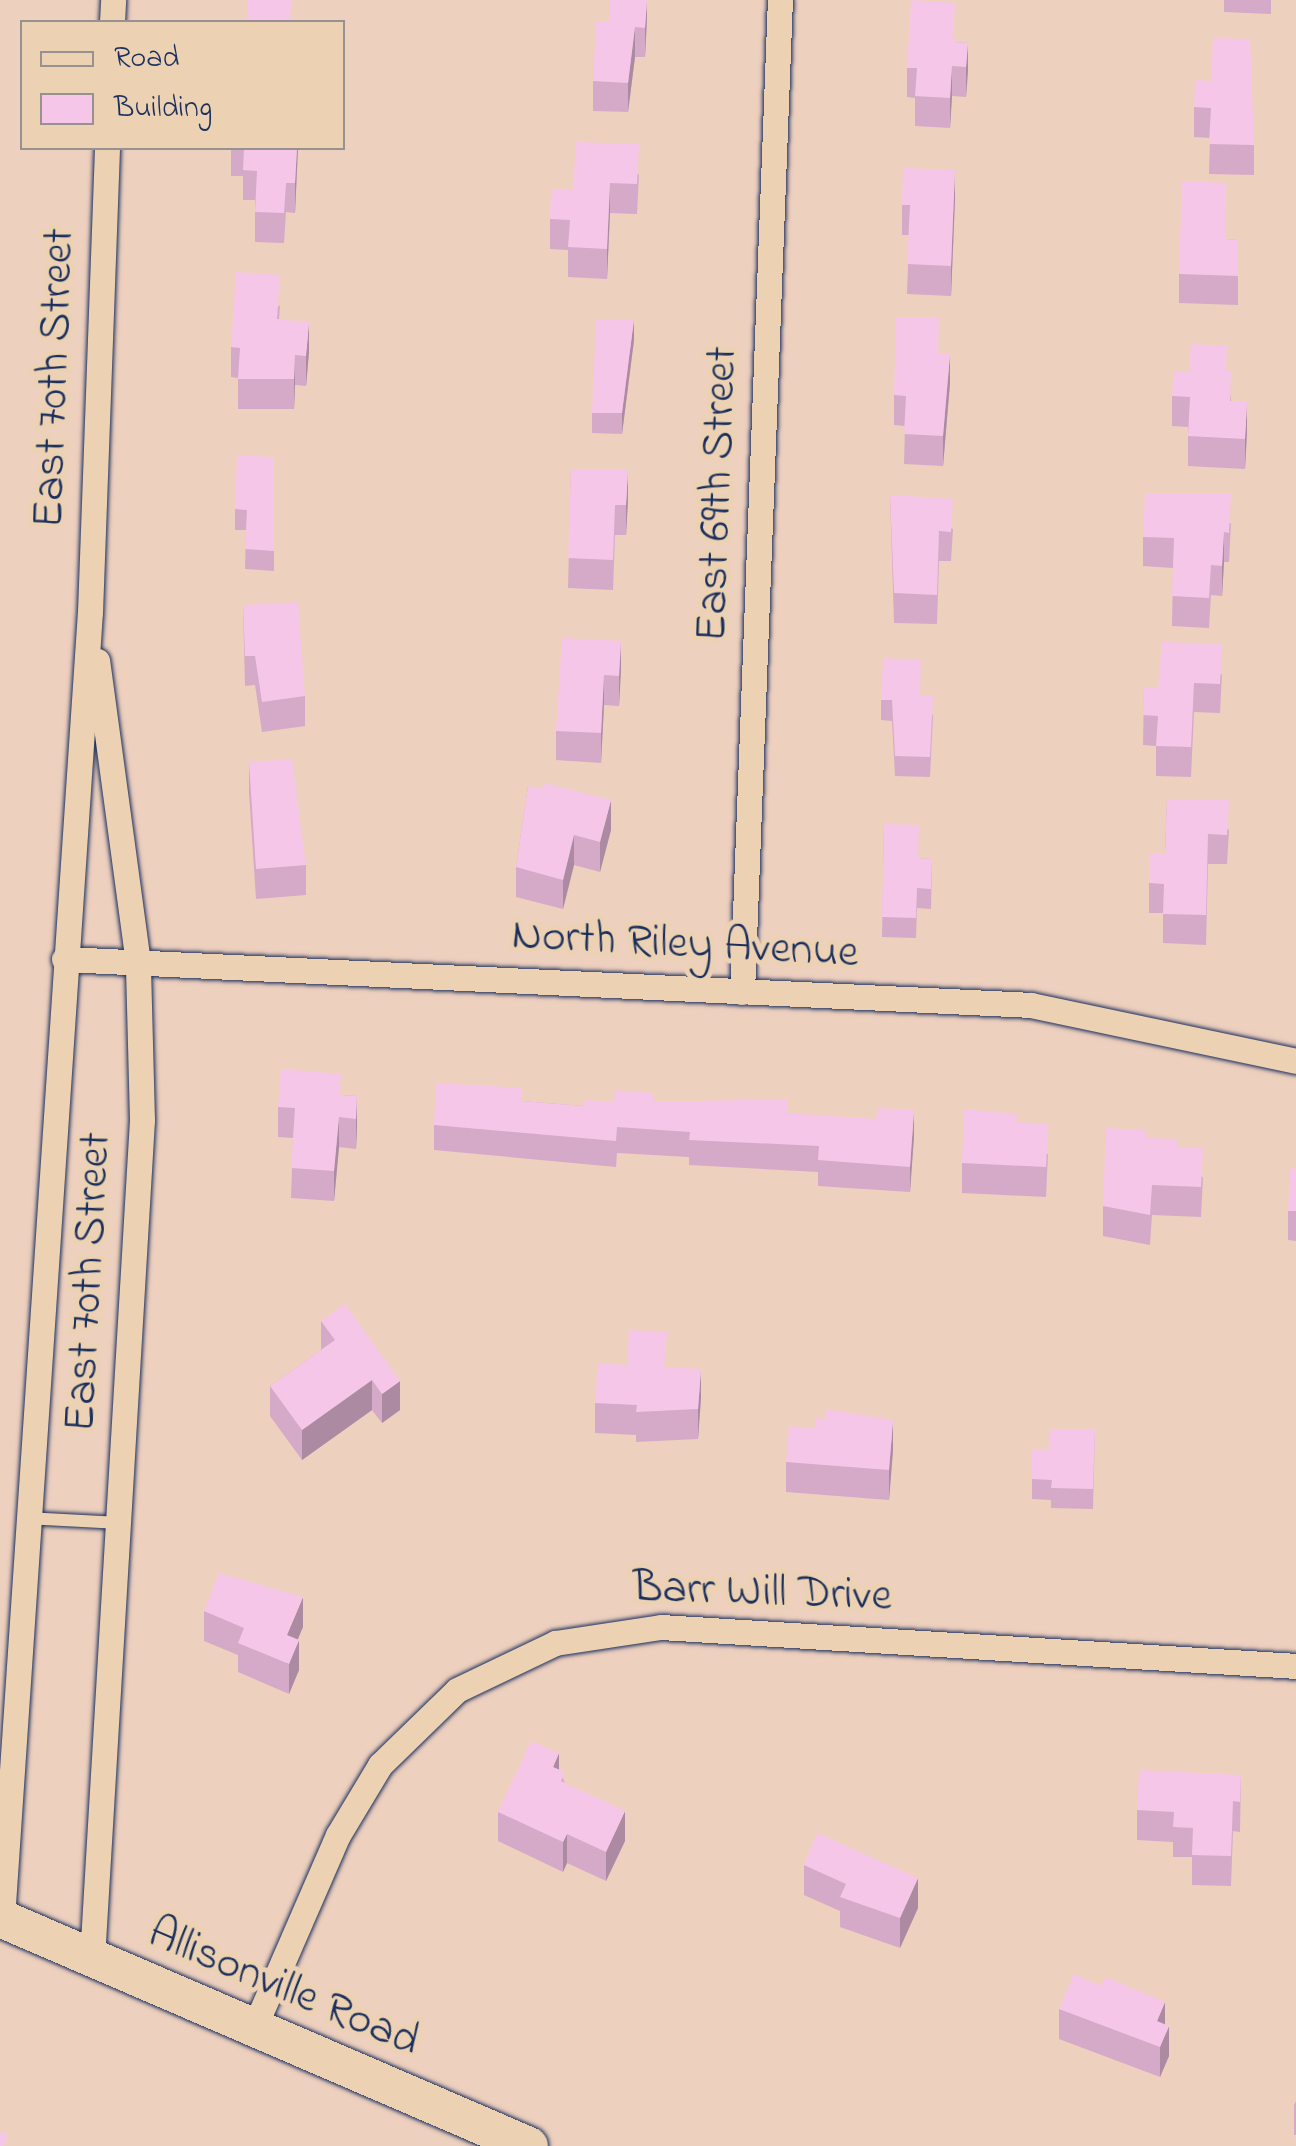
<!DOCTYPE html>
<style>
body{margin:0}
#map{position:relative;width:1296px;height:2146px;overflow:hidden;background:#eed0be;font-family:"Indie Flower",sans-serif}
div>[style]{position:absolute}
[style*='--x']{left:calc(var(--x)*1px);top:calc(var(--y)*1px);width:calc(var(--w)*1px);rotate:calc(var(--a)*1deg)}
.roads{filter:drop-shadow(0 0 2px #1b2f5e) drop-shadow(0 0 2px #1b2f5e)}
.lane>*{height:12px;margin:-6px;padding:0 6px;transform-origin:6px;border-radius:6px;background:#ecd2b3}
.street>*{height:25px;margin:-12.5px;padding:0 12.5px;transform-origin:12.5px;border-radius:12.5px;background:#ecd2b3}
.secondary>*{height:38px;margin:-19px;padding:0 19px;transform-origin:19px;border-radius:19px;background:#ecd2b3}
.wall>*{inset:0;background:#d4aac8}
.shaded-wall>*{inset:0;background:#ac8ba2}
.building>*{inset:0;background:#f6c6e8}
span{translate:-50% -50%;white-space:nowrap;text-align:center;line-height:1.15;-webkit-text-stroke:10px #ecd2b3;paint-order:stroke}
.street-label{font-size:45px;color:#1b2f5e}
.legend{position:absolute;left:20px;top:20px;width:325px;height:130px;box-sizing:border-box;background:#ecd2b3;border:2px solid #989191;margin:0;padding:12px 18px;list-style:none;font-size:30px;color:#1b2f5e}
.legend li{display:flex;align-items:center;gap:20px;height:50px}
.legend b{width:50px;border:2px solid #989191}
</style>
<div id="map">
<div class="roads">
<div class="lane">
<i style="--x:27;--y:1518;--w:92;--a:3.1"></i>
</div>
<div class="street">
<i style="--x:112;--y:22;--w:22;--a:-87"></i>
<i style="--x:64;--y:959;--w:968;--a:2.72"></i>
<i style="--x:1031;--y:1005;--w:271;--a:11.9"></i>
<i style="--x:742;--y:992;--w:993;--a:-87.81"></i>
<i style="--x:2;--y:1919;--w:1310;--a:-86.15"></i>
<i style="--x:90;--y:612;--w:464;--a:-87.9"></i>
<i style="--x:92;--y:1959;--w:840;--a:-86.59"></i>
<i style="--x:142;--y:1120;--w:157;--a:-91.5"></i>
<i style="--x:138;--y:963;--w:305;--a:-97.7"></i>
<i style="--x:254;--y:2028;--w:210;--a:-66.5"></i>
<i style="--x:338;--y:1835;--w:82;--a:-59"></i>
<i style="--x:380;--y:1765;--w:107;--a:-44.2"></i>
<i style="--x:457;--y:1690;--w:109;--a:-25.6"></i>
<i style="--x:555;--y:1643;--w:107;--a:-8.6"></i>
<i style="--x:661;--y:1627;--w:636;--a:3.51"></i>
</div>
<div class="secondary">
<i style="--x:0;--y:1918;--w:576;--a:23.32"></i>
</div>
</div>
<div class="wall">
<i style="clip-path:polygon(1224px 0,1271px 0,1271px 14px,1224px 12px)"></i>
<i style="clip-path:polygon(647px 18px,645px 57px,635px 57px,628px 112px,593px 111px,593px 81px,609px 22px)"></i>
<i style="clip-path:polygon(955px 42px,968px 43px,966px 97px,952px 96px,950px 128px,915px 126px,915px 98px,907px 97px,907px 68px)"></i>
<i style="clip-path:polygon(1211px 81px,1254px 145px,1254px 175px,1209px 174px,1210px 138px,1194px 137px,1194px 107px)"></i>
<i style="clip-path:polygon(231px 148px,298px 148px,295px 213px,286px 212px,284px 243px,255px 242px,255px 200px,243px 200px,243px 176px,231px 176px)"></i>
<i style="clip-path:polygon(639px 174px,637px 214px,610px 213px,607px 279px,568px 277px,568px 250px,550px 249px,550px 219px,573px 190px)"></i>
<i style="clip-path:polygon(955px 199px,951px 296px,907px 294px,909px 235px,902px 235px,902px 205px)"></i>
<i style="clip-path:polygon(1226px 239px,1238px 240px,1238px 305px,1179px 303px,1179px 274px)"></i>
<i style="clip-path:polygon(280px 305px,279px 320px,309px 352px,306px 386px,295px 385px,294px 409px,238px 409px,238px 378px,231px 377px,231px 347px)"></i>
<i style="clip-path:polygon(634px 340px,622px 434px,592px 433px,592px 413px)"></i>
<i style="clip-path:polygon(939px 353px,950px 383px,943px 466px,904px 464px,905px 426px,894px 425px,894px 395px)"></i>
<i style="clip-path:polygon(1227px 370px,1231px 401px,1247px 432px,1245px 469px,1188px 466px,1188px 427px,1172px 426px,1172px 396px)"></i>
<i style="clip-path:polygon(274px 457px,274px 571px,245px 569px,246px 530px,235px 530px,235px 509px)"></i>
<i style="clip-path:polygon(571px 469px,628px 500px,626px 535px,615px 535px,613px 590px,568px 588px)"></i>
<i style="clip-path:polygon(890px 495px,953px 529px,951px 561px,939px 561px,937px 624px,894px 623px)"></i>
<i style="clip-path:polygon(1231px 523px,1229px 562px,1224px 562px,1222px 596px,1211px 595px,1209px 628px,1172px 626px,1173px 568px,1143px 566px,1143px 537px)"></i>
<i style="clip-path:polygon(243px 605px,305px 696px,305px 726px,262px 732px,255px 685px,245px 686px)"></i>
<i style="clip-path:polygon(621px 641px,619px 706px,604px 705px,601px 763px,556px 760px,556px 731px)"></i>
<i style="clip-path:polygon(1222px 674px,1220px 713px,1194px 712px,1191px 777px,1156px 776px,1156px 746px,1143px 745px,1144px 688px,1158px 688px)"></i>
<i style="clip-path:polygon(921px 695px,933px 716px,930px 777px,895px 776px,892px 721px,881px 720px,881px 700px)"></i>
<i style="clip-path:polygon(249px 762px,306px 865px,306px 895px,256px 899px,249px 792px)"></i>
<i style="clip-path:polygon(528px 786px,611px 830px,600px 872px,574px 865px,563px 909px,516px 897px,516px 867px)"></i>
<i style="clip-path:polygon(1167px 799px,1229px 830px,1227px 864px,1208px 864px,1206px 945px,1163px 943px,1163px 913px,1149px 913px,1149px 883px,1165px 854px)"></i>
<i style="clip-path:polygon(884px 824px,918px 858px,932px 859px,931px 909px,917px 908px,916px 938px,882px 937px)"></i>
<i style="clip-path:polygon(341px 1095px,357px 1096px,357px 1126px,356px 1149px,339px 1147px,334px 1201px,291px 1198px,293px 1138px,278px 1137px,278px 1107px)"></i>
<i style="clip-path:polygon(522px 1101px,584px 1106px,614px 1102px,653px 1102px,787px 1113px,914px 1136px,910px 1192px,818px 1186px,818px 1172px,689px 1165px,689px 1157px,617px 1153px,616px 1167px,434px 1150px,434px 1125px)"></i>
<i style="clip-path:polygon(1145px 1138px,1178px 1147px,1203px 1178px,1201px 1217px,1152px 1215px,1150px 1245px,1103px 1236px,1103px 1206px)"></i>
<i style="clip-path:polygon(1048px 1154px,1046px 1197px,962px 1193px,962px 1163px)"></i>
<i style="clip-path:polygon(1296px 1169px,1296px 1241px,1288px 1240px,1288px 1211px)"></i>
<i style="clip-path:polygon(321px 1321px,400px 1410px,382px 1423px,372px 1410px,302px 1460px,270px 1416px,270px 1386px,321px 1350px)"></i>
<i style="clip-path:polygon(666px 1367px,701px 1398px,698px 1439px,636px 1442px,636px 1435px,595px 1433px,595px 1403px)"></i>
<i style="clip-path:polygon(825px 1419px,893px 1450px,889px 1500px,786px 1492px,786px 1462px,815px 1428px)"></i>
<i style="clip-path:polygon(1095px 1430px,1093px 1509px,1051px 1508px,1051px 1500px,1032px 1499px,1032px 1479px,1049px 1449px)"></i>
<i style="clip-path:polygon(204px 1611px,303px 1627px,297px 1639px,299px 1670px,289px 1694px,238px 1672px,238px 1655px,204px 1641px)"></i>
<i style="clip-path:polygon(559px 1770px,565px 1783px,625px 1841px,606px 1881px,567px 1863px,563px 1872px,498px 1841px,498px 1812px)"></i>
<i style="clip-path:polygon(1241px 1775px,1240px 1832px,1233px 1831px,1231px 1886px,1192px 1885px,1192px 1857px,1173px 1857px,1173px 1842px,1137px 1840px,1137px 1810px)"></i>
<i style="clip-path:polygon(804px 1865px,918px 1908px,900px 1948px,840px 1927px,840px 1911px,804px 1895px)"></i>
<i style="clip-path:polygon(1059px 2009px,1165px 2024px,1169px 2056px,1160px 2077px,1059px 2039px)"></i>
<i style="clip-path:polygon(1296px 2101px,1296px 2135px,1294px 2135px,1294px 2105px)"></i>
</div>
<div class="shaded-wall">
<i style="clip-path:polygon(647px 0,647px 18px,645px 57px,645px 28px)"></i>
<i style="clip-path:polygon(635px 27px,635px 57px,628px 112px,628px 83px)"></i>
<i style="clip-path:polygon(968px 43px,968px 72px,966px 97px,966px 67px)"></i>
<i style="clip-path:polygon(952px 66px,952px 96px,950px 128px,950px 98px)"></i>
<i style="clip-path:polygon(297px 148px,298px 148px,295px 213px,295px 183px)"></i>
<i style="clip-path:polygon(955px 170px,955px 199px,951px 296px,951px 266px)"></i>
<i style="clip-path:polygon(610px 183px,610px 213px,607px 279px,607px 249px)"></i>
<i style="clip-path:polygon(634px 319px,634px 340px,622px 434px,622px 413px)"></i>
<i style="clip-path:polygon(309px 322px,309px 352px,306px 386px,306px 356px)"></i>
<i style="clip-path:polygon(950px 354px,950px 383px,943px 466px,943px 436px)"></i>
<i style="clip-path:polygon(295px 355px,295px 385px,294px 409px,294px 379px)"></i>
<i style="clip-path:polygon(1247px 402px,1247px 432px,1245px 469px,1245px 439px)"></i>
<i style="clip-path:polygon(628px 470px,628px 500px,626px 535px,626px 505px)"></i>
<i style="clip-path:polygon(1224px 532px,1224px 562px,1222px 596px,1222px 566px)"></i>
<i style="clip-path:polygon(621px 641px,621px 671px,619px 706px,619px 676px)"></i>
<i style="clip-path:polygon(604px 675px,604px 705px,601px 763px,601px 733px)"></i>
<i style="clip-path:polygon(611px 800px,611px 830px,600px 872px,600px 842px)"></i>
<i style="clip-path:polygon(574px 835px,574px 865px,563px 909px,563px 880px)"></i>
<i style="clip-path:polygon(357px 1096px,357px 1126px,356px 1149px,356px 1119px)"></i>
<i style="clip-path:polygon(914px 1110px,914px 1136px,910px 1192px,910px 1167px)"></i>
<i style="clip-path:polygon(339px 1117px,339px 1147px,334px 1201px,334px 1171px)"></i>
<i style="clip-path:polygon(701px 1369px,701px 1398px,698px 1439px,698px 1409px)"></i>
<i style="clip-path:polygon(372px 1380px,372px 1410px,302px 1460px,302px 1430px)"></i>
<i style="clip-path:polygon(400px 1381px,400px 1410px,382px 1423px,382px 1394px)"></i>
<i style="clip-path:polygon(893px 1420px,893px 1450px,889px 1500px,889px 1470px)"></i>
<i style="clip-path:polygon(303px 1597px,303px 1627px,287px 1665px,287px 1635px)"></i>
<i style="clip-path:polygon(299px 1640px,299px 1670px,289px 1694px,289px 1664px)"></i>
<i style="clip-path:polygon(559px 1753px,559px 1783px,553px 1767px)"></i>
<i style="clip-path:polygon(625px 1811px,625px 1841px,606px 1881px,606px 1852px)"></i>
<i style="clip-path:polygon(567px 1834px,567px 1863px,563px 1872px,563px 1842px)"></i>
<i style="clip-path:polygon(918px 1878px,918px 1908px,900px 1948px,900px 1918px)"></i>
<i style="clip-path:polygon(1165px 2002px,1165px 2031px,1157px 2021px)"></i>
<i style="clip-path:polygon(1169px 2026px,1169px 2056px,1160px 2077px,1160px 2047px)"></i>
</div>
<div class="building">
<i style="clip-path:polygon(248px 0,291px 0,290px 22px,248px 22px)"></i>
<i style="clip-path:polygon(610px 0,647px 0,645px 28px,635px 27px,628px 83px,593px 81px,596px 22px,609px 22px)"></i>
<i style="clip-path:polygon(911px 0,955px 3px,953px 42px,968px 43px,966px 67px,952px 66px,950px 98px,915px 96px,917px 68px,907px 68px)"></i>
<i style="clip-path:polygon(1213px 38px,1250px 39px,1254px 145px,1209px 144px,1211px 108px,1194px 107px,1195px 80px,1211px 81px)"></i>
<i style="clip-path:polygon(576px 142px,639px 144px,637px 184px,610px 183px,607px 249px,568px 247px,570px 220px,550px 219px,551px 190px,573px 190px)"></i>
<i style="clip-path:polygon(244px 148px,297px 148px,295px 183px,286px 183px,284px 213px,255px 212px,257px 171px,243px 170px)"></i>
<i style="clip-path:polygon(903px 168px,955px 170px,951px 266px,907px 264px,910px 205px,902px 205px)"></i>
<i style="clip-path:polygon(1182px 181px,1226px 183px,1225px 239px,1238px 240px,1238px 276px,1179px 274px)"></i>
<i style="clip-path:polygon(236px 272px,280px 275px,277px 319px,309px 322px,306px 356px,295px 355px,294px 379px,238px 379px,240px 348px,231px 347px)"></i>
<i style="clip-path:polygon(896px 317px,939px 318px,938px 353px,950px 354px,943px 436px,904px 434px,906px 396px,894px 395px)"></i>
<i style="clip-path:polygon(596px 319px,634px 319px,622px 413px,592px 413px)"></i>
<i style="clip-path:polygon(1191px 344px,1227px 346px,1226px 370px,1231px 371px,1230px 401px,1247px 402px,1245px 439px,1188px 436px,1190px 397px,1172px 396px,1174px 371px,1189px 372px)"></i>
<i style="clip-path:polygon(237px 455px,274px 457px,274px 551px,245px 549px,247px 510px,235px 509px)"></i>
<i style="clip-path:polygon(571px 469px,628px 470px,626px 505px,615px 505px,613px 560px,568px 558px)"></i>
<i style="clip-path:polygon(1145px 494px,1231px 494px,1229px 533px,1224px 532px,1222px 566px,1211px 565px,1209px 598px,1172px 596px,1174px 538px,1143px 537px)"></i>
<i style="clip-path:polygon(890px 495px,953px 499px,951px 532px,939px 531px,937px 595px,894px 593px)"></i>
<i style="clip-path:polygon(298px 602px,305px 696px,262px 702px,255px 656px,245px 656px,243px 605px)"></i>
<i style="clip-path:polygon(562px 638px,621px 641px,619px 676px,604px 675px,601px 733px,556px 731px)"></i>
<i style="clip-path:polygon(1162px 642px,1222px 644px,1220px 684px,1194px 683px,1191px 747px,1156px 746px,1158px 716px,1143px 715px,1144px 688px,1158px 688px)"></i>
<i style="clip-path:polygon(883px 658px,921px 660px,920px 695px,933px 695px,930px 757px,895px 756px,892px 700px,881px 700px)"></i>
<i style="clip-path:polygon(292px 759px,306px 865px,256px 869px,249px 762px)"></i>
<i style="clip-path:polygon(544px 783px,611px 800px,600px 842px,574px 835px,563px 880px,516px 867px,528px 786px,542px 789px)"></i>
<i style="clip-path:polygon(1167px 799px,1229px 800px,1227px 835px,1208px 834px,1206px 915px,1163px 914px,1164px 884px,1149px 883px,1149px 853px,1165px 854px)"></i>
<i style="clip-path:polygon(884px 824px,919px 825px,918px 858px,932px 859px,931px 889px,917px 888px,916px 918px,882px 917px)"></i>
<i style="clip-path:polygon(281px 1069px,341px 1074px,340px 1095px,357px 1096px,356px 1119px,339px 1117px,334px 1171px,291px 1168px,295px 1108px,278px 1107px)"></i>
<i style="clip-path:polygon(436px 1083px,522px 1088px,521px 1101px,584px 1106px,585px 1100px,614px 1102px,615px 1090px,653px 1093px,653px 1102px,787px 1099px,787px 1113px,876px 1119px,878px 1108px,914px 1110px,910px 1167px,818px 1160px,819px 1146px,689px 1140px,690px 1132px,617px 1127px,616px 1141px,434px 1125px)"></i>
<i style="clip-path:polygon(964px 1109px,1017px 1114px,1016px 1122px,1048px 1124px,1046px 1167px,962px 1163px)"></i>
<i style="clip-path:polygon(1106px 1128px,1145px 1130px,1145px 1138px,1178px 1139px,1177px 1147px,1203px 1148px,1201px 1187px,1152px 1185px,1150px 1215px,1103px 1206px)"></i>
<i style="clip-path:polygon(1290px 1168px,1296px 1169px,1296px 1211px,1288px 1211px)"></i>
<i style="clip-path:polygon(345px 1304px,400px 1381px,382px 1394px,372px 1380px,302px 1430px,270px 1386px,335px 1340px,321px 1321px)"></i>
<i style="clip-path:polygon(629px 1330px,667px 1332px,664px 1367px,701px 1369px,698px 1409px,636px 1412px,637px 1405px,595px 1403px,598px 1363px,627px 1365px)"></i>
<i style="clip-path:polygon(826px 1409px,893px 1420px,889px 1470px,786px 1462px,789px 1426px,815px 1428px,815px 1418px,825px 1419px)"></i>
<i style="clip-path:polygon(1050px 1429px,1095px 1430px,1093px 1489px,1051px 1488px,1052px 1480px,1032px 1479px,1032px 1449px,1049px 1449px)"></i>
<i style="clip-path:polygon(219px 1573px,303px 1597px,287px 1635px,299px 1640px,289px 1664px,238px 1643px,244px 1628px,204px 1611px)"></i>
<i style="clip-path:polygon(531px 1741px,559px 1753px,553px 1767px,565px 1772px,561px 1781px,625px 1811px,606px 1852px,567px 1834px,563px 1842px,498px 1812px)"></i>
<i style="clip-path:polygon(1139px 1770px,1241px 1775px,1240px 1802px,1233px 1801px,1231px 1856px,1192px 1855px,1193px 1828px,1173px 1827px,1174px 1812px,1137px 1810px)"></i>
<i style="clip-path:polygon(817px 1833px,918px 1878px,900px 1918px,840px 1897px,846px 1884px,804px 1865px)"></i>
<i style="clip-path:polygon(1074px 1974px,1101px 1986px,1105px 1977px,1165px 2002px,1157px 2021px,1169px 2026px,1160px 2047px,1059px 2009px)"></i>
<i style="clip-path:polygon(0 2132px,8px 2136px,4px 2146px,0 2146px)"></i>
</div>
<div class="street-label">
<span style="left:56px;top:378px;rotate:-88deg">East 70th Street</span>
<span style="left:719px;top:494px;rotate:-88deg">East 69th Street</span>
<span style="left:685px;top:946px;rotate:3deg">North Riley Avenue</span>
<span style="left:90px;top:1282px;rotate:-87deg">East 70th Street</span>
<span style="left:762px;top:1594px;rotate:2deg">Barr Will Drive</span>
<span style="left:283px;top:1989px;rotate:23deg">Allisonville Road</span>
</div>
<ul class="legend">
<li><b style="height:12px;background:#ecd2b3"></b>Road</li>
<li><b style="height:28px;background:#f6c6e8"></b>Building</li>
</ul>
</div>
